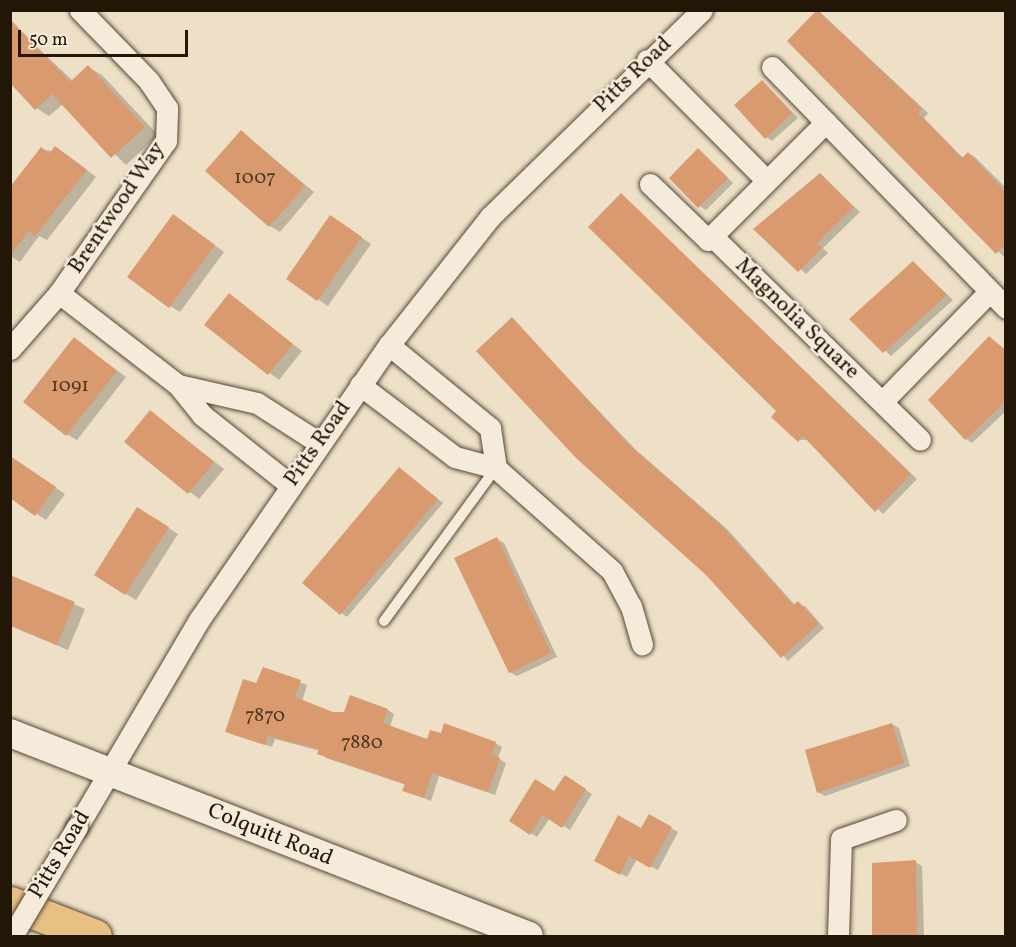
<!DOCTYPE html>
<style>
body{margin:0}
#map{position:relative;width:1016px;height:947px;overflow:hidden;background:#eee0c7;font-family:Vollkorn,serif}
div>[style]{position:absolute}
[style*='--x']{left:calc(var(--x)*1px);top:calc(var(--y)*1px);width:calc(var(--w)*1px);rotate:calc(var(--a)*1deg)}
.shadow>*{inset:0;background:#0003}
.building>*{inset:0;background:#d99a70}
.roads{filter:drop-shadow(0 0 2px #554837) drop-shadow(0 0 2px #554837)}
.lane>*{height:10px;margin:-5px;padding:0 5px;transform-origin:5px;border-radius:5px;background:#f4ebdb}
.street>*{height:21px;margin:-10.5px;padding:0 10.5px;transform-origin:10.5px;border-radius:10.5px;background:#f4ebdb}
.secondary>*{height:28px;margin:-14px;padding:0 14px;transform-origin:14px;border-radius:14px;background:#f4ebdb}
.highway>*{height:33px;margin:-16.5px;padding:0 16.5px;transform-origin:16.5px;border-radius:16.5px;background:#e7c084}
.bridges{filter:drop-shadow(0 0 2px #554837) drop-shadow(0 0 2px #554837)}
.street-bridge>*{height:21px;margin:-10.5px;padding:0 10.5px;transform-origin:10.5px;border-radius:10.5px;background:#f4ebdb}
span{translate:-50% -50%;white-space:nowrap;text-align:center;line-height:1.15;-webkit-text-stroke:5px #f4ebdb;paint-order:stroke}
.number-label{font-size:20px;color:#503721}
.number-label span{-webkit-text-stroke-width:0}
.street-label{font-size:22px;color:#221607}
.frame{position:absolute;inset:0;border:12px solid #221607;pointer-events:none}
.scale{position:absolute;left:18px;top:30px;width:170px;height:27px;box-sizing:border-box;border:3px solid #221607;border-top:0;padding-left:8px;font-size:18px;line-height:21px;white-space:nowrap;color:#221607;-webkit-text-stroke:4px #f4ebdb;paint-order:stroke}
</style>
<div id="map">
<div class="shadow">
<i style="clip-path:polygon(819px 11px,928px 113px,924px 118px,963px 158px,968px 153px,975px 157px,1006px 188px,1006px 259px,789px 41px)"></i>
<i style="clip-path:polygon(14px 25px,73px 81px,88px 67px,102px 75px,158px 135px,126px 165px,63px 104px,49px 116px,36px 108px)"></i>
<i style="clip-path:polygon(763px 82px,798px 118px,772px 141px,766px 137px)"></i>
<i style="clip-path:polygon(242px 132px,314px 192px,280px 232px,270px 226px)"></i>
<i style="clip-path:polygon(41px 149px,66px 154px,96px 177px,47px 240px,39px 236px,20px 262px,10px 256px,10px 189px)"></i>
<i style="clip-path:polygon(699px 150px,733px 183px,706px 210px,699px 206px)"></i>
<i style="clip-path:polygon(820px 175px,860px 212px,823px 248px,828px 253px,806px 274px,756px 229px)"></i>
<i style="clip-path:polygon(622px 195px,917px 479px,883px 514px,809px 440px,799px 440px)"></i>
<i style="clip-path:polygon(183px 222px,224px 252px,180px 312px,170px 306px)"></i>
<i style="clip-path:polygon(341px 223px,371px 244px,328px 306px,288px 279px)"></i>
<i style="clip-path:polygon(913px 262px,953px 300px,891px 356px,851px 319px)"></i>
<i style="clip-path:polygon(229px 295px,302px 351px,279px 380px,206px 324px)"></i>
<i style="clip-path:polygon(512px 319px,635px 449px,728px 530px,795px 605px,805px 606px,824px 628px,788px 661px)"></i>
<i style="clip-path:polygon(990px 338px,1006px 350px,1006px 411px,972px 443px,966px 439px)"></i>
<i style="clip-path:polygon(75px 339px,126px 377px,77px 440px,66px 434px)"></i>
<i style="clip-path:polygon(151px 412px,224px 469px,199px 499px,126px 442px)"></i>
<i style="clip-path:polygon(10px 456px,65px 494px,46px 520px,10px 497px)"></i>
<i style="clip-path:polygon(400px 469px,443px 503px,347px 617px,341px 613px)"></i>
<i style="clip-path:polygon(148px 515px,178px 534px,136px 600px,126px 594px)"></i>
<i style="clip-path:polygon(497px 539px,504px 543px,557px 657px,517px 676px,510px 672px)"></i>
<i style="clip-path:polygon(13px 578px,85px 609px,68px 650px,10px 626px)"></i>
<i style="clip-path:polygon(264px 669px,307px 685px,302px 702px,332px 714px,388px 710px,394px 714px,390px 727px,428px 741px,495px 743px,502px 747px,498px 758px,506px 763px,495px 795px,439px 776px,431px 801px,404px 790px,406px 785px,326px 758px,320px 751px,275px 739px,272px 747px,234px 735px)"></i>
<i style="clip-path:polygon(892px 724px,899px 728px,910px 766px,825px 796px,818px 792px)"></i>
<i style="clip-path:polygon(572px 781px,592px 794px,570px 830px,550px 818px,537px 837px,511px 821px)"></i>
<i style="clip-path:polygon(649px 816px,678px 832px,658px 870px,637px 859px,627px 877px,596px 860px,642px 830px)"></i>
<i style="clip-path:polygon(915px 862px,922px 866px,924px 936px,874px 936px,874px 864px)"></i>
</div>
<div class="building">
<i style="clip-path:polygon(817px 10px,922px 109px,918px 113px,962px 158px,968px 152px,1005px 192px,1005px 244px,996px 254px,787px 41px)"></i>
<i style="clip-path:polygon(10px 19px,70px 82px,88px 65px,145px 127px,111px 158px,52px 94px,35px 110px,10px 83px)"></i>
<i style="clip-path:polygon(762px 80px,792px 113px,765px 139px,734px 105px)"></i>
<i style="clip-path:polygon(241px 130px,305px 186px,269px 227px,205px 171px)"></i>
<i style="clip-path:polygon(55px 146px,87px 170px,35px 236px,29px 231px,10px 255px,10px 187px,41px 147px,49px 154px)"></i>
<i style="clip-path:polygon(698px 148px,728px 178px,698px 208px,669px 178px)"></i>
<i style="clip-path:polygon(820px 173px,854px 207px,817px 243px,822px 248px,798px 272px,753px 229px)"></i>
<i style="clip-path:polygon(621px 193px,911px 474px,875px 512px,803px 436px,798px 442px,771px 417px,776px 411px,588px 227px)"></i>
<i style="clip-path:polygon(173px 214px,215px 245px,169px 308px,127px 277px)"></i>
<i style="clip-path:polygon(330px 215px,362px 237px,317px 301px,286px 279px)"></i>
<i style="clip-path:polygon(913px 261px,947px 295px,883px 353px,849px 319px)"></i>
<i style="clip-path:polygon(229px 293px,293px 344px,268px 375px,204px 325px)"></i>
<i style="clip-path:polygon(512px 317px,628px 444px,721px 525px,793px 605px,798px 601px,819px 624px,781px 658px,706px 575px,577px 459px,476px 351px)"></i>
<i style="clip-path:polygon(989px 336px,1005px 350px,1005px 402px,965px 440px,928px 400px)"></i>
<i style="clip-path:polygon(74px 337px,117px 371px,66px 436px,23px 402px)"></i>
<i style="clip-path:polygon(150px 410px,214px 462px,188px 494px,124px 442px)"></i>
<i style="clip-path:polygon(10px 456px,56px 487px,35px 516px,10px 498px)"></i>
<i style="clip-path:polygon(399px 467px,438px 499px,340px 615px,302px 583px)"></i>
<i style="clip-path:polygon(137px 507px,169px 527px,125px 595px,94px 575px)"></i>
<i style="clip-path:polygon(497px 537px,551px 653px,509px 673px,454px 558px)"></i>
<i style="clip-path:polygon(10px 575px,75px 602px,57px 645px,10px 625px)"></i>
<i style="clip-path:polygon(263px 667px,301px 680px,295px 697px,333px 712px,344px 712px,350px 695px,388px 709px,383px 723px,427px 739px,430px 730px,441px 733px,444px 723px,496px 742px,492px 754px,500px 758px,488px 792px,432px 773px,424px 798px,402px 791px,405px 784px,317px 754px,319px 749px,268px 736px,265px 745px,225px 732px,243px 679px,256px 683px)"></i>
<i style="clip-path:polygon(892px 723px,904px 763px,817px 793px,805px 750px)"></i>
<i style="clip-path:polygon(565px 775px,586px 789px,562px 828px,542px 815px,530px 835px,509px 821px,535px 779px,554px 791px)"></i>
<i style="clip-path:polygon(649px 814px,672px 827px,650px 868px,629px 856px,620px 875px,594px 861px,618px 815px,641px 828px)"></i>
<i style="clip-path:polygon(916px 860px,917px 936px,872px 936px,872px 863px)"></i>
</div>
<div class="roads">
<div class="lane">
<i style="--x:384;--y:621;--w:190;--a:-53.8"></i>
</div>
<div class="street">
<i style="--x:647;--y:60;--w:170;--a:45.2"></i>
<i style="--x:772;--y:67;--w:336;--a:45.8"></i>
<i style="--x:650;--y:184;--w:81;--a:44"></i>
<i style="--x:708;--y:240;--w:6;--a:-45"></i>
<i style="--x:712;--y:236;--w:291;--a:44.4"></i>
<i style="--x:712;--y:236;--w:161;--a:-45"></i>
<i style="--x:59;--y:293;--w:150;--a:37.7"></i>
<i style="--x:178;--y:385;--w:38;--a:51"></i>
<i style="--x:202;--y:415;--w:111;--a:38.4"></i>
<i style="--x:389;--y:345;--w:131;--a:39.4"></i>
<i style="--x:490;--y:428;--w:40;--a:81.5"></i>
<i style="--x:10;--y:349;--w:74;--a:-48.8"></i>
<i style="--x:59;--y:293;--w:186;--a:-54.9"></i>
<i style="--x:166;--y:141;--w:33;--a:-88"></i>
<i style="--x:167;--y:108;--w:32;--a:-124"></i>
<i style="--x:149;--y:81;--w:99;--a:-134.2"></i>
<i style="--x:178;--y:385;--w:81;--a:12.8"></i>
<i style="--x:257;--y:403;--w:72;--a:32.6"></i>
<i style="--x:360;--y:385;--w:119;--a:37.2"></i>
<i style="--x:455;--y:457;--w:42;--a:15"></i>
<i style="--x:496;--y:468;--w:155;--a:41.6"></i>
<i style="--x:612;--y:571;--w:40;--a:62"></i>
<i style="--x:631;--y:606;--w:40;--a:74"></i>
<i style="--x:882;--y:402;--w:153;--a:-45.8"></i>
<i style="--x:77;--y:827;--w:240;--a:-59.5"></i>
<i style="--x:199;--y:620;--w:334;--a:-55.4"></i>
<i style="--x:389;--y:345;--w:163;--a:-51.7"></i>
<i style="--x:490;--y:217;--w:296;--a:-44.3"></i>
<i style="--x:838;--y:936;--w:97;--a:-88.2"></i>
<i style="--x:841;--y:839;--w:58;--a:-19.1"></i>
</div>
<div class="secondary">
<i style="--x:10;--y:733;--w:557;--a:21.36"></i>
</div>
<div class="highway">
<i style="--x:10;--y:903;--w:91;--a:21.2"></i>
</div>
</div>
<div class="bridges">
<div class="street-bridge">
<i style="--x:12;--y:936;--w:127;--a:-59.2"></i>
</div>
</div>
<div class="number-label">
<span style="left:255px;top:178px">1007</span>
<span style="left:70px;top:386px">1091</span>
<span style="left:265px;top:716px">7870</span>
<span style="left:362px;top:743px">7880</span>
</div>
<div class="street-label">
<span style="left:633px;top:75px;rotate:-44deg">Pitts Road</span>
<span style="left:117px;top:208px;rotate:-56deg">Brentwood Way</span>
<span style="left:797px;top:319px;rotate:44deg">Magnolia Square</span>
<span style="left:318px;top:444px;rotate:-55deg">Pitts Road</span>
<span style="left:270px;top:835px;rotate:22deg">Colquitt Road</span>
<span style="left:60px;top:855px;rotate:-59deg">Pitts Road</span>
</div>
<div class="frame"></div>
<div class="scale">50 m</div>
</div>
